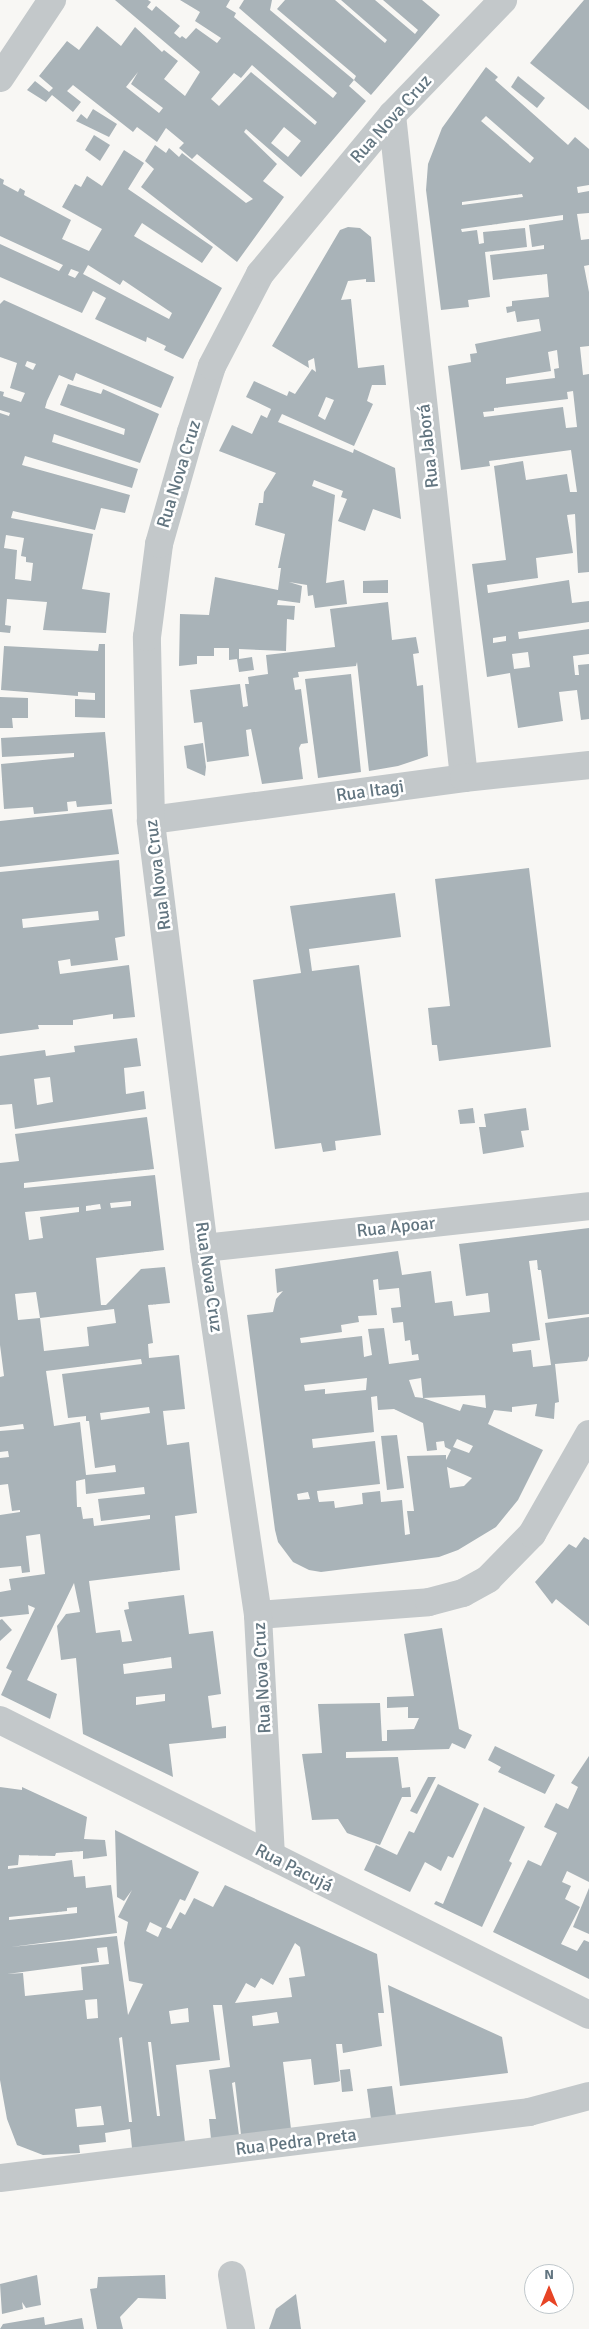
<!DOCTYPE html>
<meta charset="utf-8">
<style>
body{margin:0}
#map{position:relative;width:589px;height:2329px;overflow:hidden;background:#f8f7f4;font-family:Signika,sans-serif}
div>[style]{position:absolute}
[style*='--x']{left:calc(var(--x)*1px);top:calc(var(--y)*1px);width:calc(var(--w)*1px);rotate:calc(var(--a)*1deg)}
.building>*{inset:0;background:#a9b3b8}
.minor>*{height:28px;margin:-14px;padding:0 14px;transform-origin:14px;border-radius:14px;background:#c3c8ca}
span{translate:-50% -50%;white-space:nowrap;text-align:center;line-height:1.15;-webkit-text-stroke:5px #fff;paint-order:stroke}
.street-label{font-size:18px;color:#627580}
.north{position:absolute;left:524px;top:2264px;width:50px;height:50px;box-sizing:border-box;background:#fff;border:1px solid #c0c8cc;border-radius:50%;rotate:0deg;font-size:14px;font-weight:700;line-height:20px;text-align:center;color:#627580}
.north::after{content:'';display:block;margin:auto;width:18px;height:22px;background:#e74425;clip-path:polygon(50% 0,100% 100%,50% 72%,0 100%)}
</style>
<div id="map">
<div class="building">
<i style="clip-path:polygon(evenodd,115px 0,148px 0,151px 2px,147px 7px,152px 11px,156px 6px,180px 26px,174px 33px,180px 38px,182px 36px,186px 39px,196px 28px,217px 43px,221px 38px,195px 21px,200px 12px,180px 0,230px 0,226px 7px,236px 13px,234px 17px,333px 98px,337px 93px,239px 8px,244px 0,272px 0,270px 10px,354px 80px,349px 86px,366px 101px,301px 177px,246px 129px,244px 132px,277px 164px,263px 181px,284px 197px,237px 262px,141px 187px,154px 169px,145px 161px,155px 145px,166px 153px,169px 148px,179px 157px,182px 153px,246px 203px,253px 199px,197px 154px,192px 159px,179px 148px,184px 143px,166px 128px,157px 142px,137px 127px,133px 132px,73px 85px,67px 91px,81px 102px,73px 112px,52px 95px,46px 102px,27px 90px,35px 81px,49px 92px,53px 88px,39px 76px,67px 41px,79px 50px,97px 26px,121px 46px,135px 27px,162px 52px,164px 50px,178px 61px,164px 79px,185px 96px,200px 72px,115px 0,252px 65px,317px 122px,315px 125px,251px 72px,219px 106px,211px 99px,234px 73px,241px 78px,252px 65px,115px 0,138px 72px,131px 84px,163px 108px,159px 113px,126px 87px,138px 72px,115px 0,284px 127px,301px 141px,288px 157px,271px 143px,284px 127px)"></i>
<i style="clip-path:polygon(285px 0,335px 0,385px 43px,387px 40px,341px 0,375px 0,415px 34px,418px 30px,383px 0,422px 0,440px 15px,371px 95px,354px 80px,356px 76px,277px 9px)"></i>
<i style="clip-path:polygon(584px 0,589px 0,589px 110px,530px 63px)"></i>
<i style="clip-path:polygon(evenodd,486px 67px,498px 77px,495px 80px,568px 145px,575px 137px,589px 149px,589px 185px,577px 187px,578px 193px,589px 191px,589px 213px,577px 214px,581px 240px,589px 239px,589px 265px,584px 266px,589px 292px,589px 346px,580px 347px,583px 375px,589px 374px,589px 572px,578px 573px,575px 514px,567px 515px,573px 553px,536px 558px,538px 578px,487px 585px,488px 593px,569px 580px,572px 603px,589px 601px,589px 622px,518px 632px,519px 639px,589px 629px,589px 654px,573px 656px,575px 675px,579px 675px,578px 665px,589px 664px,589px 719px,581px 720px,577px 690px,559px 692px,563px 721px,518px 728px,510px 673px,487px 677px,472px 564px,506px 560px,494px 466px,523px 461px,526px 480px,567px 474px,570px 492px,577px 492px,571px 450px,489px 461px,490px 466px,461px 470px,448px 366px,471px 362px,470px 354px,477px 353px,475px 344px,541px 331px,539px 319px,517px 322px,515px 311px,507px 313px,506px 307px,512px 306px,512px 301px,549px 297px,547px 274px,493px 280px,490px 255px,544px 249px,544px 245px,532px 247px,529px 225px,563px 220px,563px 215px,461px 229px,462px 232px,477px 230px,479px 244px,484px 243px,483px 232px,525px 228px,527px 247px,485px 252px,490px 297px,468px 300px,469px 307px,441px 310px,426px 190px,428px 164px,442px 128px,486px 67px,486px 116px,534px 158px,530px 163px,481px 121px,486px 116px,486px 67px,522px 194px,523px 197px,462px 205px,462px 202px,522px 194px,486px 67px,557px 350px,559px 368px,554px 369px,555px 378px,506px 384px,506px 378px,551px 371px,548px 352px,557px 350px,486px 67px,573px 391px,577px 427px,566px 428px,563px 407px,484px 417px,483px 412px,494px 411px,494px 408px,568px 399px,567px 392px,573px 391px,486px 67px,506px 636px,506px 641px,493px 643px,493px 638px,506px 636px,486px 67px,528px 652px,530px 667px,514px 669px,512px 654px,528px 652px)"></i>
<i style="clip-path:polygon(518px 76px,545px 98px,537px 108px,511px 87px)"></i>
<i style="clip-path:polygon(93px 109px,117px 124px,109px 137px,76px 121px,81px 114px,87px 119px)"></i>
<i style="clip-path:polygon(94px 135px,110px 145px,100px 161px,85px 150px)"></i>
<i style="clip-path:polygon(evenodd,124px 150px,144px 163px,128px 189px,213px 247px,202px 263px,142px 223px,134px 236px,222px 288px,183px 359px,164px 350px,166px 346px,147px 337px,146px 342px,95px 319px,106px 298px,93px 291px,82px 313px,0 277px,0 244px,59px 271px,63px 265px,0 236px,0 178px,4px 180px,3px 184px,18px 192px,20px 188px,25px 191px,24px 195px,71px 220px,62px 239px,89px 251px,102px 229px,62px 207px,75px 184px,81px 187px,87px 176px,102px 186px,124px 150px,88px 265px,120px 285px,123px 280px,172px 313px,169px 319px,83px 274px,88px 265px,124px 150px,71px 269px,79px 272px,75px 278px,68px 275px,71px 269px)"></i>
<i style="clip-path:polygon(evenodd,348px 227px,360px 228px,371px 237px,375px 282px,366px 282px,366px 279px,348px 281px,341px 300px,351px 299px,358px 368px,384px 365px,386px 385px,372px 385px,367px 401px,373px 404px,354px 446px,282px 414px,278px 422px,353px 453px,354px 449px,395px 468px,401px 519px,373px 509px,365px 531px,338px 521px,347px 499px,341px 497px,343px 491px,314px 480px,312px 486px,335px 495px,326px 583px,344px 580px,347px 604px,315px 608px,313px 595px,308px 596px,307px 585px,289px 582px,302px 586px,300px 603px,278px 600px,277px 605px,295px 606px,294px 620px,287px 619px,286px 651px,239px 649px,239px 659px,252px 657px,254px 670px,239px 672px,237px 659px,229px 660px,229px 648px,214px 648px,214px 656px,197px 656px,197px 664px,179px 666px,180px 614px,209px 615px,215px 577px,278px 590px,281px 568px,278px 568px,285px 534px,255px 525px,259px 503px,263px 503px,264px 492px,276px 473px,219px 451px,232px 425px,252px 434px,261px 415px,267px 418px,271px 409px,246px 397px,254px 381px,287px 396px,289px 391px,295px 394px,312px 369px,316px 372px,314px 358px,308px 361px,309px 368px,272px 346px,340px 230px,348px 227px,326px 397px,334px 400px,325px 420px,318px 416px,326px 397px)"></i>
<i style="clip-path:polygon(evenodd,4px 300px,174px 377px,161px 408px,76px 373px,73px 381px,59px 375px,47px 401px,45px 408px,124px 435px,125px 429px,60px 405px,68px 384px,101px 394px,103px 389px,159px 414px,140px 463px,54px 434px,52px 442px,138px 469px,132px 488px,25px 456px,22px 465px,130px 495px,125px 513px,101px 508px,95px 530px,13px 511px,11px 518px,93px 534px,82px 589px,110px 593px,106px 633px,43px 630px,47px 602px,7px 599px,5px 625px,11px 626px,10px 633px,0 632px,0 413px,9px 416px,10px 413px,0 410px,0 391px,4px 392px,3px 396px,21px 402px,25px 393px,10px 388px,17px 363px,0 357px,0 304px,4px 300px,27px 361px,36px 364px,33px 370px,25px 366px,27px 361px,4px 300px,6px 535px,24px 538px,21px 556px,26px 557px,26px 562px,33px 563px,31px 581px,15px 579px,17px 550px,4px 548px,6px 535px)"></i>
<i style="clip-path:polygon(388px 580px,388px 593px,363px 593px,363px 581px)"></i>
<i style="clip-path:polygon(388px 602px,392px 640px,416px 637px,419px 653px,413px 654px,417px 686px,423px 685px,428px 756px,398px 766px,369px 771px,357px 662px,356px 666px,298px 672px,299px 677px,293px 678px,295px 690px,301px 689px,308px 743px,301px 744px,299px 748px,303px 779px,262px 784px,251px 729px,246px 730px,249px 756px,207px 762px,202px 722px,194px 723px,190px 690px,240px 684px,243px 707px,248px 706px,245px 684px,249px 684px,248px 677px,268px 674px,266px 655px,335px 647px,330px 609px)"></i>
<i style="clip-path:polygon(99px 644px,105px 644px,105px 718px,75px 717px,75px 699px,95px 700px,95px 693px,78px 692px,78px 696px,1px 690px,4px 646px,98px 651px)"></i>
<i style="clip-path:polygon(351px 674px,361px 772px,318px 778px,305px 679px)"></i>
<i style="clip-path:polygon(0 697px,28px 698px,28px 718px,12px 718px,13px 728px,0 728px)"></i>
<i style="clip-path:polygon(105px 732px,112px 804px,77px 807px,76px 801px,67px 802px,68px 811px,34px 814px,33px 807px,4px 809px,1px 764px,74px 757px,74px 753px,2px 757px,1px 738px)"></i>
<i style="clip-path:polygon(203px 743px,206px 767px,205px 776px,187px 768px,184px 746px)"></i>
<i style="clip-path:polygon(112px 809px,119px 854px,0 867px,0 821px)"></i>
<i style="clip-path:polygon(evenodd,119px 860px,125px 936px,115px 938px,118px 960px,71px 966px,70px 959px,58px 961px,60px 974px,129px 965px,135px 1017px,113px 1019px,113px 1014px,73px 1020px,73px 1025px,38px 1025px,39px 1029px,0 1034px,0 872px,119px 860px,98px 911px,99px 920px,23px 928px,22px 919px,98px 911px)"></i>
<i style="clip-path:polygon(529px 868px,551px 1047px,439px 1061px,437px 1045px,432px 1045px,428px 1008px,450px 1006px,435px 879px)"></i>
<i style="clip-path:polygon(395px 893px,401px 937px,309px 949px,312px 971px,359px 965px,381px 1135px,335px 1141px,336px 1150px,323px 1152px,321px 1143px,275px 1149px,253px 980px,301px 973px,290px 906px)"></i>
<i style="clip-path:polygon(evenodd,137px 1038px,141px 1066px,124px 1068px,126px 1094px,144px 1091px,146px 1109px,15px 1129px,12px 1104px,0 1105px,0 1056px,45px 1050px,46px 1056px,75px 1052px,74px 1046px,137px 1038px,50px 1077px,53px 1102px,37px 1105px,34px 1079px,50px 1077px)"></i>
<i style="clip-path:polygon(473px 1108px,475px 1123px,460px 1124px,458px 1110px)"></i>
<i style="clip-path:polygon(526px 1108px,529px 1130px,521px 1131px,524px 1147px,483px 1154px,479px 1127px,486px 1127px,484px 1114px)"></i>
<i style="clip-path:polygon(evenodd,147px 1117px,154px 1169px,24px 1183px,24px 1188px,155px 1175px,164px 1250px,96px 1258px,101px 1305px,106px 1305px,141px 1269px,165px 1267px,170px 1303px,148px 1305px,153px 1343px,148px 1344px,149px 1358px,179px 1355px,185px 1409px,163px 1411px,167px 1445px,189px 1442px,197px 1513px,175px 1516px,180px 1570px,89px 1581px,96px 1633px,120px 1630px,122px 1642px,132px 1641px,124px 1610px,129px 1609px,128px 1602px,184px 1595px,189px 1634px,213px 1631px,221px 1694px,208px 1696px,212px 1728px,226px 1726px,226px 1738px,169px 1744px,173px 1777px,83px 1734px,76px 1658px,61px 1660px,57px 1626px,66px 1614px,80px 1612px,74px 1583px,27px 1680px,57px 1694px,50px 1719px,1px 1695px,12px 1671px,6px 1668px,35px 1608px,28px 1605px,29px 1614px,0 1617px,0 1592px,11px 1590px,9px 1579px,45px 1574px,40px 1534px,26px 1536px,30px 1572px,22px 1573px,21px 1566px,0 1568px,0 1515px,20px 1512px,20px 1510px,12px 1511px,8px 1484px,0 1485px,0 1458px,9px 1457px,8px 1451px,0 1452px,0 1431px,24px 1429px,23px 1424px,0 1427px,0 1377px,4px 1376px,0 1345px,0 1163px,19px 1161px,15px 1134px,147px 1117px,131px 1201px,131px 1206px,111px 1208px,110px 1203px,131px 1201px,147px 1117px,100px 1204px,101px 1209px,86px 1211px,86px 1206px,100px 1204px,147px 1117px,79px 1207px,79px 1212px,40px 1217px,43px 1238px,29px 1240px,25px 1212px,79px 1207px,147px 1117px,36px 1292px,40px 1318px,114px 1309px,116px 1323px,87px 1327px,89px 1346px,44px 1351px,40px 1318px,18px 1320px,15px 1294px,36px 1292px,147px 1117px,141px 1359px,142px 1364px,62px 1374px,68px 1418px,86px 1416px,86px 1421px,89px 1421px,95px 1468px,115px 1465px,116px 1472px,86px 1475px,80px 1422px,54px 1426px,46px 1371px,141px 1359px,147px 1117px,149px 1407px,150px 1413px,101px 1420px,100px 1413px,149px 1407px,147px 1117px,85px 1479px,86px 1494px,144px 1487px,145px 1494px,98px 1499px,101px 1521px,150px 1515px,150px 1519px,94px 1526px,93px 1518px,83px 1519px,81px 1507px,77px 1507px,76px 1481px,85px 1479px,147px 1117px,171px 1657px,172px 1668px,124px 1674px,123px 1664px,171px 1657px,147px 1117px,165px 1694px,165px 1701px,136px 1705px,136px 1697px,165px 1694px)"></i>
<i style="clip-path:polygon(evenodd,589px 1228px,589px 1314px,548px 1319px,541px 1270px,538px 1270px,537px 1260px,529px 1261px,540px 1340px,512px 1344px,513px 1352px,531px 1350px,533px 1367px,551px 1365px,545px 1323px,589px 1317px,589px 1356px,587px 1361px,555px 1364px,559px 1402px,555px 1403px,554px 1419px,535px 1416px,537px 1404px,512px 1407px,512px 1412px,494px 1410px,488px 1424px,543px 1450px,518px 1500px,496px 1527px,458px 1550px,439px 1557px,321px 1572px,309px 1570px,293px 1562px,278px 1542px,275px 1530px,247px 1315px,273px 1312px,276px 1299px,283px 1291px,277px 1293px,275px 1269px,398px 1251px,402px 1275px,431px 1271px,435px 1303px,452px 1301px,454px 1316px,490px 1312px,488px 1293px,466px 1296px,459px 1244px,589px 1228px,378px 1279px,379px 1290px,399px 1288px,401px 1307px,391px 1308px,393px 1323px,403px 1322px,405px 1341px,410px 1340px,412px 1355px,418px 1354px,419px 1360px,389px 1364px,384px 1328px,368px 1329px,372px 1355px,364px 1357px,362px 1336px,301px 1343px,300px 1338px,342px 1332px,341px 1325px,359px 1322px,358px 1316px,377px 1315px,373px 1280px,378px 1279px,589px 1228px,367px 1378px,366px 1390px,325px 1394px,325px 1389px,305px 1391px,304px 1385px,367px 1378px,589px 1228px,421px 1378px,423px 1398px,415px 1397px,409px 1380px,421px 1378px,589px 1228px,485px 1395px,486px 1408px,463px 1404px,460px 1411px,423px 1398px,485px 1395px,589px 1228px,377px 1396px,378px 1410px,394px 1409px,423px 1423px,427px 1451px,437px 1450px,436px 1442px,444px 1441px,445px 1447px,451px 1450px,446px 1460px,446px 1455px,407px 1456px,414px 1511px,407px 1511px,410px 1534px,405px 1535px,402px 1500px,381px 1502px,380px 1491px,362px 1493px,363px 1504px,335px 1508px,334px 1501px,319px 1502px,318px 1498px,317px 1491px,380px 1484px,375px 1441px,313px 1448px,312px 1439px,374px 1432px,371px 1397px,377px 1396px,589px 1228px,457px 1439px,473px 1446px,469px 1453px,453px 1447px,457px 1439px,589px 1228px,447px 1467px,472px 1478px,464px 1486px,450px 1488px,447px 1467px,589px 1228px,308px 1492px,310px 1499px,298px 1500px,297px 1494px,308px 1492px)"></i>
<i style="clip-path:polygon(397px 1435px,404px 1488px,387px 1490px,381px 1436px)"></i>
<i style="clip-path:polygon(584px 1537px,589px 1540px,589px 1626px,556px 1599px,552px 1604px,535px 1582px,569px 1544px,576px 1548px)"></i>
<i style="clip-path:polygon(2px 1619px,12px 1630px,0 1641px,0 1620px)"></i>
<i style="clip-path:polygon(442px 1628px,459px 1729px,472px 1735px,465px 1749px,452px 1743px,449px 1749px,346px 1752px,346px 1758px,398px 1757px,402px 1788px,410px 1787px,411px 1797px,402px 1797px,380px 1845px,347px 1833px,338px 1819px,312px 1820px,302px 1754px,322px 1753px,318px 1704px,380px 1703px,382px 1741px,387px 1741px,387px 1730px,414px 1729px,419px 1718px,408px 1718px,408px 1707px,387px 1708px,387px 1697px,414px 1696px,404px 1634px)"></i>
<i style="clip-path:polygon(495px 1746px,555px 1775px,545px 1794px,498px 1772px,501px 1767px,488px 1760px)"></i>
<i style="clip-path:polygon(589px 1756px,589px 1882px,567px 1871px,562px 1882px,571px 1886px,565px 1899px,580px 1907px,561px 1944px,577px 1951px,584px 1940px,589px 1942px,589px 1979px,493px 1932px,528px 1860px,541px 1866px,557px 1833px,544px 1827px,556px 1803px,568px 1809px,578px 1787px,571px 1783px)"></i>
<i style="clip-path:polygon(428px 1777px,436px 1777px,417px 1814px,410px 1811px)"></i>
<i style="clip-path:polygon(438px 1784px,479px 1804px,453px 1858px,448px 1856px,441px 1871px,425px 1862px,410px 1892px,364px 1870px,376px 1845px,397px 1855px,409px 1831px,414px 1833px)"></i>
<i style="clip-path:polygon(evenodd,0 1787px,22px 1790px,22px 1787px,87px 1817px,84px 1839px,105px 1840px,107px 1856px,83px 1859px,83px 1851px,56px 1853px,55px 1856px,19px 1855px,18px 1865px,8px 1866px,8px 1869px,72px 1860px,74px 1877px,85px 1876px,86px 1888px,111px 1885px,117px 1933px,11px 1947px,117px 1936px,128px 2015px,143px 1984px,129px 1981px,124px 1943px,128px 1922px,118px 1917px,132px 1890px,124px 1901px,117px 1897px,115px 1830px,199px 1872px,185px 1901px,180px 1899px,166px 1927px,171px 1929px,180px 1912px,185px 1915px,194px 1898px,213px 1907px,225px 1885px,377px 1954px,384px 2013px,378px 2013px,382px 2046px,343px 2053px,342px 2044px,336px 2044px,340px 2081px,337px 2082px,314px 2085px,311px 2059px,283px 2062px,291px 2129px,241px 2135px,235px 2082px,232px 2083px,239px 2135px,211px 2139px,209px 2119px,216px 2119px,209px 2070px,230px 2067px,222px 2005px,213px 2005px,220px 2060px,176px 2065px,185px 2142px,132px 2148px,130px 2129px,105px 2133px,106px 2142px,79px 2145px,80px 2153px,43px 2155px,17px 2145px,7px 2119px,0 2080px,0 1787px,77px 1907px,77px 1913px,9px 1920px,9px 1917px,67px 1911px,67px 1908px,77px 1907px,0 1787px,150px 1922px,162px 1928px,158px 1937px,146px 1931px,150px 1922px,0 1787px,295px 1943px,300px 1947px,305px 1976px,289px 1978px,292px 1997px,235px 2003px,246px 1983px,255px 1988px,261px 1978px,273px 1985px,295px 1943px,0 1787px,107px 1947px,109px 1964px,81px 1967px,83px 1990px,25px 1996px,23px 1973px,7px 1974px,99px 1962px,97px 1948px,107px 1947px,0 1787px,97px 1999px,98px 2018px,87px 2019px,85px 2000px,97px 1999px,0 1787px,188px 2008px,189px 2022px,171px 2024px,169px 2011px,188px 2008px,0 1787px,277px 2012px,279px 2023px,253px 2026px,252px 2016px,277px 2012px,0 1787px,122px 2037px,132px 2122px,129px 2122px,119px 2038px,122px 2037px,0 1787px,148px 2042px,151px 2042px,160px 2116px,157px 2116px,148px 2042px,0 1787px,101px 2106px,104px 2125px,77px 2127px,75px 2109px,101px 2106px)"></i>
<i style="clip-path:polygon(484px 1807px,525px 1827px,509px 1861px,512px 1863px,482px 1927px,434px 1904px,436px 1901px,443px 1904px)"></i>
<i style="clip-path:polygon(589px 1888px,589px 1934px,573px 1927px)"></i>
<i style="clip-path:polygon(388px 1985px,502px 2037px,508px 2073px,400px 2086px)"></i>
<i style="clip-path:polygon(350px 2069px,353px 2091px,342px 2092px,340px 2070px)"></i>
<i style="clip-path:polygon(392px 2086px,396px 2116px,371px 2119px,367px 2089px)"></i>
<i style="clip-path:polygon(37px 2275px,41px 2305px,26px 2308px,22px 2302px,23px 2309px,2px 2314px,0 2284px)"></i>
<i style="clip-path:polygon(165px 2275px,166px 2299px,138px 2298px,120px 2317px,123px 2329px,97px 2329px,90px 2289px,97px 2288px,98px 2277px)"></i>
<i style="clip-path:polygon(296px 2294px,301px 2329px,269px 2329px,276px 2309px)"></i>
<i style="clip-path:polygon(44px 2317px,45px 2325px,82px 2318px,84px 2329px,0 2329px,3px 2324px)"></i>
</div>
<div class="minor">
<i style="--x:0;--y:78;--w:94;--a:-56.3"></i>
<i style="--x:392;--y:115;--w:667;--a:83.8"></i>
<i style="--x:151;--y:820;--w:316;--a:-7.6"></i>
<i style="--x:464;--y:778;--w:126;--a:-5.9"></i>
<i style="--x:204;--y:1248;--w:387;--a:-6.2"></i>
<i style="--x:258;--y:1615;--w:171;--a:-4.3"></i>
<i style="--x:429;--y:1602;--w:35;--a:-15"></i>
<i style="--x:463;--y:1593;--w:29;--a:-29"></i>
<i style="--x:488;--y:1579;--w:63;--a:-45.6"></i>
<i style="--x:532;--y:1534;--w:115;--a:-60.3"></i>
<i style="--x:0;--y:1720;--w:659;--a:26.6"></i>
<i style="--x:271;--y:1856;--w:241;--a:-93.1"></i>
<i style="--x:258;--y:1615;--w:371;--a:-98.4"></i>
<i style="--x:204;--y:1248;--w:431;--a:-97.1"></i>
<i style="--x:151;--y:820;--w:183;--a:-91.3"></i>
<i style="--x:147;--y:637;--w:94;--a:-82.6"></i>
<i style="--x:159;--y:544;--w:116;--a:-74.1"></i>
<i style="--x:191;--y:432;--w:69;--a:-72.3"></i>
<i style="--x:212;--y:366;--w:104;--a:-62.4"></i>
<i style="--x:260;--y:274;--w:207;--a:-50.3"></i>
<i style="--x:392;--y:115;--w:160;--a:-46"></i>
<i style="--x:0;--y:2178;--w:533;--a:-7.11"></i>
<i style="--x:529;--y:2112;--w:62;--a:-14.9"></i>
<i style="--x:232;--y:2275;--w:55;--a:80.5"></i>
</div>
<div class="street-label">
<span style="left:391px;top:119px;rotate:-48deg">Rua Nova Cruz</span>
<span style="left:428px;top:446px;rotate:-96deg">Rua Jaborá</span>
<span style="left:179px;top:474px;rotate:-73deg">Rua Nova Cruz</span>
<span style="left:370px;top:791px;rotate:-8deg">Rua Itagi</span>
<span style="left:158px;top:875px;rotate:-97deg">Rua Nova Cruz</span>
<span style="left:396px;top:1227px;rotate:-6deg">Rua Apoar</span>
<span style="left:209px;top:1277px;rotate:82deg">Rua Nova Cruz</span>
<span style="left:262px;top:1678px;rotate:-93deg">Rua Nova Cruz</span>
<span style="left:294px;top:1868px;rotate:27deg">Rua Pacujá</span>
<span style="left:296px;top:2142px;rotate:-7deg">Rua Pedra Preta</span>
</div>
<div class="north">N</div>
</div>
